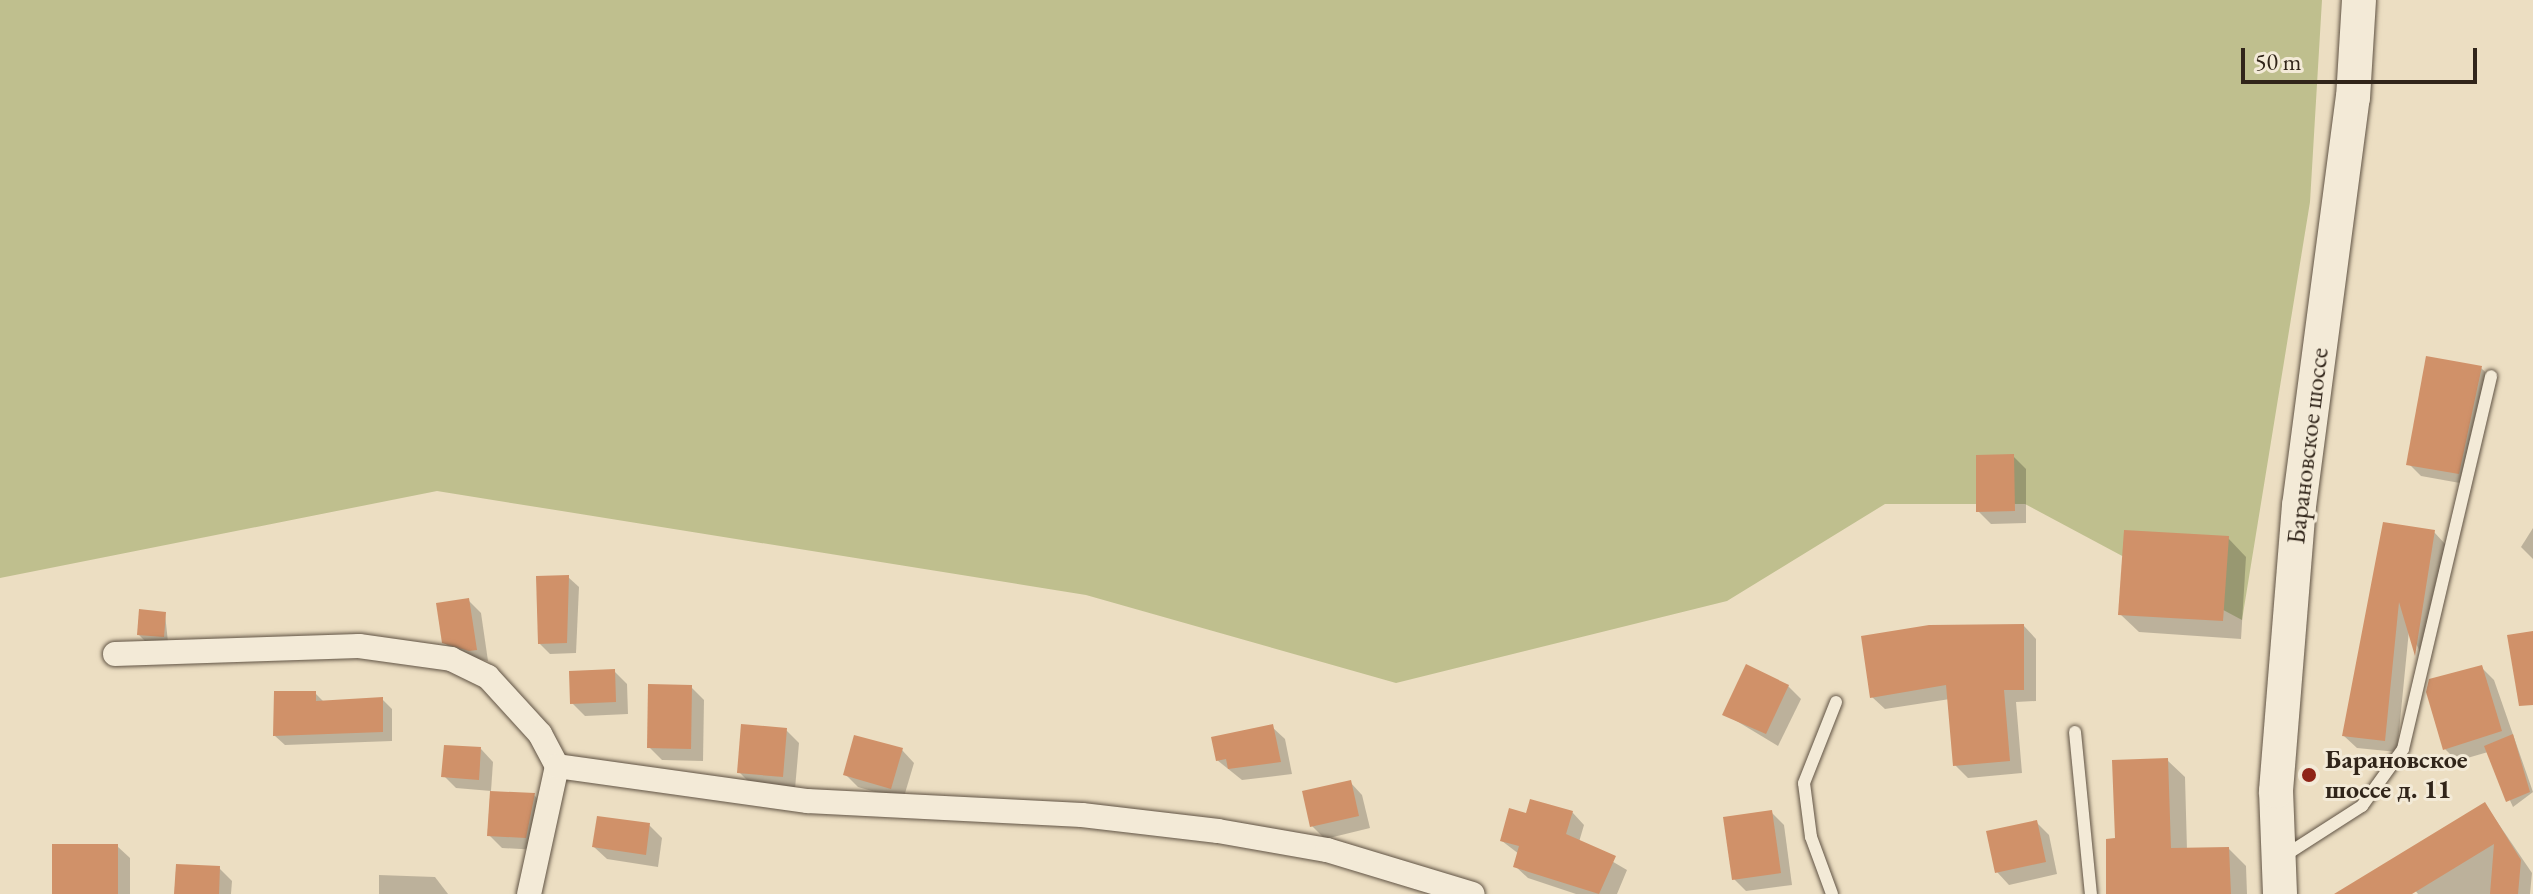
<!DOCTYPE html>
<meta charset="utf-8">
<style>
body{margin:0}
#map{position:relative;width:2533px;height:894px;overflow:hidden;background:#ecdec2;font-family:"EB Garamond",serif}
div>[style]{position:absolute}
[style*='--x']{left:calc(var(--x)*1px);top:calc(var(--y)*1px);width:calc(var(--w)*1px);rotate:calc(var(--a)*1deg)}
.green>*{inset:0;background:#bfbf8e}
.shadow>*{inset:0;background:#0003}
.building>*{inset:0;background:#d09169}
.roads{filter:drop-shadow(0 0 2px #605344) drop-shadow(0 0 2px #605344)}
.lane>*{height:12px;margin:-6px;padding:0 6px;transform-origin:6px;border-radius:6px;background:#f3ead7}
.street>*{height:24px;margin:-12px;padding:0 12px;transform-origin:12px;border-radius:12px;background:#f3ead7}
.secondary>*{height:34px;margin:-17px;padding:0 17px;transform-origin:17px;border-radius:17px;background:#f3ead7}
.dots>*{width:22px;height:22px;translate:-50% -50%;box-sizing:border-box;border:4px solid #f3ead7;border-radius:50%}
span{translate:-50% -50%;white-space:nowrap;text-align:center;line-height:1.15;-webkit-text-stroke:6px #f3ead7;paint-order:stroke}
.street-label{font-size:26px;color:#31251a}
.poi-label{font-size:26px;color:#31251a;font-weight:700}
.left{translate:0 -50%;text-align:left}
.scale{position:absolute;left:2241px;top:48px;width:236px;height:36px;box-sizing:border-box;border:4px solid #31251a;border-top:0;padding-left:10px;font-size:24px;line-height:28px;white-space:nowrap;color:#31251a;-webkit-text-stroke:6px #f3ead7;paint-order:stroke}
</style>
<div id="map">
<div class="green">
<i style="clip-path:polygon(0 0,2322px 0,2310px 202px,2242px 620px,2025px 504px,1885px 504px,1727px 601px,1396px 683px,1086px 595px,437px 491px,0 578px)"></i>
</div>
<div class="shadow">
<i style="clip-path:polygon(2481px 368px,2494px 380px,2471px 485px,2421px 476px,2409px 464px)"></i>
<i style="clip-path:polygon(2013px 456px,2026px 469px,2026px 523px,1991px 524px,1978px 511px)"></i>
<i style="clip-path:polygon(2385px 524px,2434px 532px,2446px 545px,2427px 665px,2409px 630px,2397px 752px,2357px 748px,2344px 736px)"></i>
<i style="clip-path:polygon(2533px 528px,2533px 559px,2521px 547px)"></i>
<i style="clip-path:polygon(2228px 538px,2246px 557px,2241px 639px,2139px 632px,2120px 614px)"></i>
<i style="clip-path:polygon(568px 577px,579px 587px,576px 653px,550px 654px,540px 644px)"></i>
<i style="clip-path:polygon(468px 600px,481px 613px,488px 661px,457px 655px,444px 642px)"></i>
<i style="clip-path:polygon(165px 614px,168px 642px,145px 641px,139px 635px)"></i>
<i style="clip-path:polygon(2024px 626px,2036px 639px,2036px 701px,2016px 702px,2022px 773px,1968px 778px,1955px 765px,1950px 699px,1885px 709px,1872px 697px)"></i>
<i style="clip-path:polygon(2481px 667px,2494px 680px,2533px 792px,2513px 807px,2488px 752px,2457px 761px,2445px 749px)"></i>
<i style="clip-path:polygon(614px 671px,627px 684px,628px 714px,585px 716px,572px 703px)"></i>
<i style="clip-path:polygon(1788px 686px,1801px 699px,1778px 746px,1725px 714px)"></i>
<i style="clip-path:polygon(691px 687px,704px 700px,703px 761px,662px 760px,649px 747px)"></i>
<i style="clip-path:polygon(315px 693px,324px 702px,382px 699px,392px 709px,392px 741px,285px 745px,275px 736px)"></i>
<i style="clip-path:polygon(1272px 727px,1285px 739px,1292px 774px,1242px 780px,1217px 760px)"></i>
<i style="clip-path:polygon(786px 730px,799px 743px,795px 789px,752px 785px,739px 772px)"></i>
<i style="clip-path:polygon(481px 749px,493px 762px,491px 791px,456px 788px,444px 776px)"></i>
<i style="clip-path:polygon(902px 750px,914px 763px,903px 800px,858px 787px,845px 774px)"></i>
<i style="clip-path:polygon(2167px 760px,2185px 777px,2187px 850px,2229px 849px,2246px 866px,2247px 894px,2108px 894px,2117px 840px)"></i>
<i style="clip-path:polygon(1350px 782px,1362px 795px,1370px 828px,1325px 839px,1312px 826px)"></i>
<i style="clip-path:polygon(534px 795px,546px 808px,538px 850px,502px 848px,489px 835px)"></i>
<i style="clip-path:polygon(2485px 804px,2532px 873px,2530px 894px,2418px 894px,2392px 861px)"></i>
<i style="clip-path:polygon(1572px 812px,1584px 825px,1579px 842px,1627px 870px,1617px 894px,1576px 894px,1528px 878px,1515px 866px,1519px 854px,1502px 841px,1528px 815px)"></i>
<i style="clip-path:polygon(1771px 812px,1784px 825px,1792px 885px,1746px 891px,1734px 879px)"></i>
<i style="clip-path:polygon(2036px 822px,2049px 835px,2057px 874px,2009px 885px,1997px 872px)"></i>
<i style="clip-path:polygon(649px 825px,662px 838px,658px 867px,607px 859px,594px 847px)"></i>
<i style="clip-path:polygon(117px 846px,130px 858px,130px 894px,54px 894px)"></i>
<i style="clip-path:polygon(219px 868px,232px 881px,231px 894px,176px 894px)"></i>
<i style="clip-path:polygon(379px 875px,435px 877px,448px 894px,379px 894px)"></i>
</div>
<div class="building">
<i style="clip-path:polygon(2426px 356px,2482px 366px,2459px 474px,2406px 465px)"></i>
<i style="clip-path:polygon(2014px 454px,2015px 511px,1976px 512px,1976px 455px)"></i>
<i style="clip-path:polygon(2383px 522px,2435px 530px,2415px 656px,2399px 602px,2385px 741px,2342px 736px)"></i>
<i style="clip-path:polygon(2124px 530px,2229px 536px,2223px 621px,2118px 615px)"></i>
<i style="clip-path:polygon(569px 575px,567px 643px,538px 644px,536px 576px)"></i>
<i style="clip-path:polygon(469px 598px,477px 650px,469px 651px,442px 643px,436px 603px)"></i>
<i style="clip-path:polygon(139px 609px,166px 612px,164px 637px,137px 635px)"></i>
<i style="clip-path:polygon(2024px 624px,2024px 690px,2004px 690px,2010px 761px,1953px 766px,1946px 685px,1870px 698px,1861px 636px,1929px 625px)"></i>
<i style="clip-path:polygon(2533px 631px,2533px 705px,2519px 706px,2507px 635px)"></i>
<i style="clip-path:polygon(1746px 664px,1789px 685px,1766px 734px,1722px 715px)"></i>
<i style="clip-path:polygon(2482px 665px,2502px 731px,2443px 750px,2426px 692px,2429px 679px)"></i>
<i style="clip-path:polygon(615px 669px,616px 702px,570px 704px,569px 671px)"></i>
<i style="clip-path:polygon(648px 684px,692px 685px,691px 749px,647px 748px)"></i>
<i style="clip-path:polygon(274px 691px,316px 691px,316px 701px,383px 697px,383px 732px,273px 736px)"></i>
<i style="clip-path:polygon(741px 724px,787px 728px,783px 777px,737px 773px)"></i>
<i style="clip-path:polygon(1273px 724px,1281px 762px,1228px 769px,1226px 759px,1216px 761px,1211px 737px)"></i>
<i style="clip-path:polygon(2513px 734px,2530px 792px,2506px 802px,2484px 746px)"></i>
<i style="clip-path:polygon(854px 735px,903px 748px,891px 789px,843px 775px)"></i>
<i style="clip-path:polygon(444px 745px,481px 747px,479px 780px,441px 777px)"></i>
<i style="clip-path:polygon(2168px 758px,2171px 848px,2229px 847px,2231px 894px,2106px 894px,2106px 839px,2115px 838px,2112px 760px)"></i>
<i style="clip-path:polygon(1351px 780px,1359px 816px,1310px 827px,1302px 791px)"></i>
<i style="clip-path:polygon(490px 791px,535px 793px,526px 838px,487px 836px)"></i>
<i style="clip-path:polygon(1530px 799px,1573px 811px,1566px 834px,1616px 856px,1599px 894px,1513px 867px,1519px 846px,1500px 841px,1509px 808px,1526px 813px)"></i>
<i style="clip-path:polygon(2485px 802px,2521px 860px,2518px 894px,2490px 894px,2494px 844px,2412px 894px,2334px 894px)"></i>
<i style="clip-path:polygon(1772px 810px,1781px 873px,1732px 880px,1723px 817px)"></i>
<i style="clip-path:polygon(597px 816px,650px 823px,646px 855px,592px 847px)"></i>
<i style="clip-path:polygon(2037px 820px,2046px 862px,1995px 873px,1986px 831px)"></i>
<i style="clip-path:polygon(52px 844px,118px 844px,118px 894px,52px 894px)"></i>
<i style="clip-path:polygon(176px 864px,220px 866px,219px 894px,174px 894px)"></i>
</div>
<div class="roads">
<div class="lane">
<i style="--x:2075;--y:732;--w:163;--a:84.4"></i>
<i style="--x:2284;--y:856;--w:93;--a:-32.7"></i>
<i style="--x:2362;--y:806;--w:70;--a:-54.3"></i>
<i style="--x:2403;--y:749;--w:383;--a:-76.7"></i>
<i style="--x:1832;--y:894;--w:61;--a:-110.2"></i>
<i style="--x:1811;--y:837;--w:54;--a:-97.4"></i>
<i style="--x:1804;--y:783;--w:87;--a:-68.4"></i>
</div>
<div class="street">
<i style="--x:115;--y:654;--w:244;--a:-1.9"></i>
<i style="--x:359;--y:646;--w:93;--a:8"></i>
<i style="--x:451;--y:659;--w:41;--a:25.9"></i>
<i style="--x:488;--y:677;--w:77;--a:47.6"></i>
<i style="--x:540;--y:734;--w:36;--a:62"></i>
<i style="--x:557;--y:766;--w:131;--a:102.3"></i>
<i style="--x:557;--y:766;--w:252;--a:8"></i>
<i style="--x:807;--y:801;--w:275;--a:2.9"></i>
<i style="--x:1082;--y:815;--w:137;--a:6.7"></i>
<i style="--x:1218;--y:831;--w:111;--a:9.9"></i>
<i style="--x:1327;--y:850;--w:152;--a:16.8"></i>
</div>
<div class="secondary">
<i style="--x:2280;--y:894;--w:103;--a:-92.2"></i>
<i style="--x:2276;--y:791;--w:286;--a:-85.4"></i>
<i style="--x:2299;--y:506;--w:412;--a:-82.5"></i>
<i style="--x:2353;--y:98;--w:98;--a:-86.5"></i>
</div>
</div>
<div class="dots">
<i style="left:2309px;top:775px;background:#8f2418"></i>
</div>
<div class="street-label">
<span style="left:2308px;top:446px;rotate:-83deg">Барановское шоссе</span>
</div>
<div class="poi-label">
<span class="left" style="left:2325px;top:775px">Барановское<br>шоссе д. 11</span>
</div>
<div class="scale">50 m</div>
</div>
